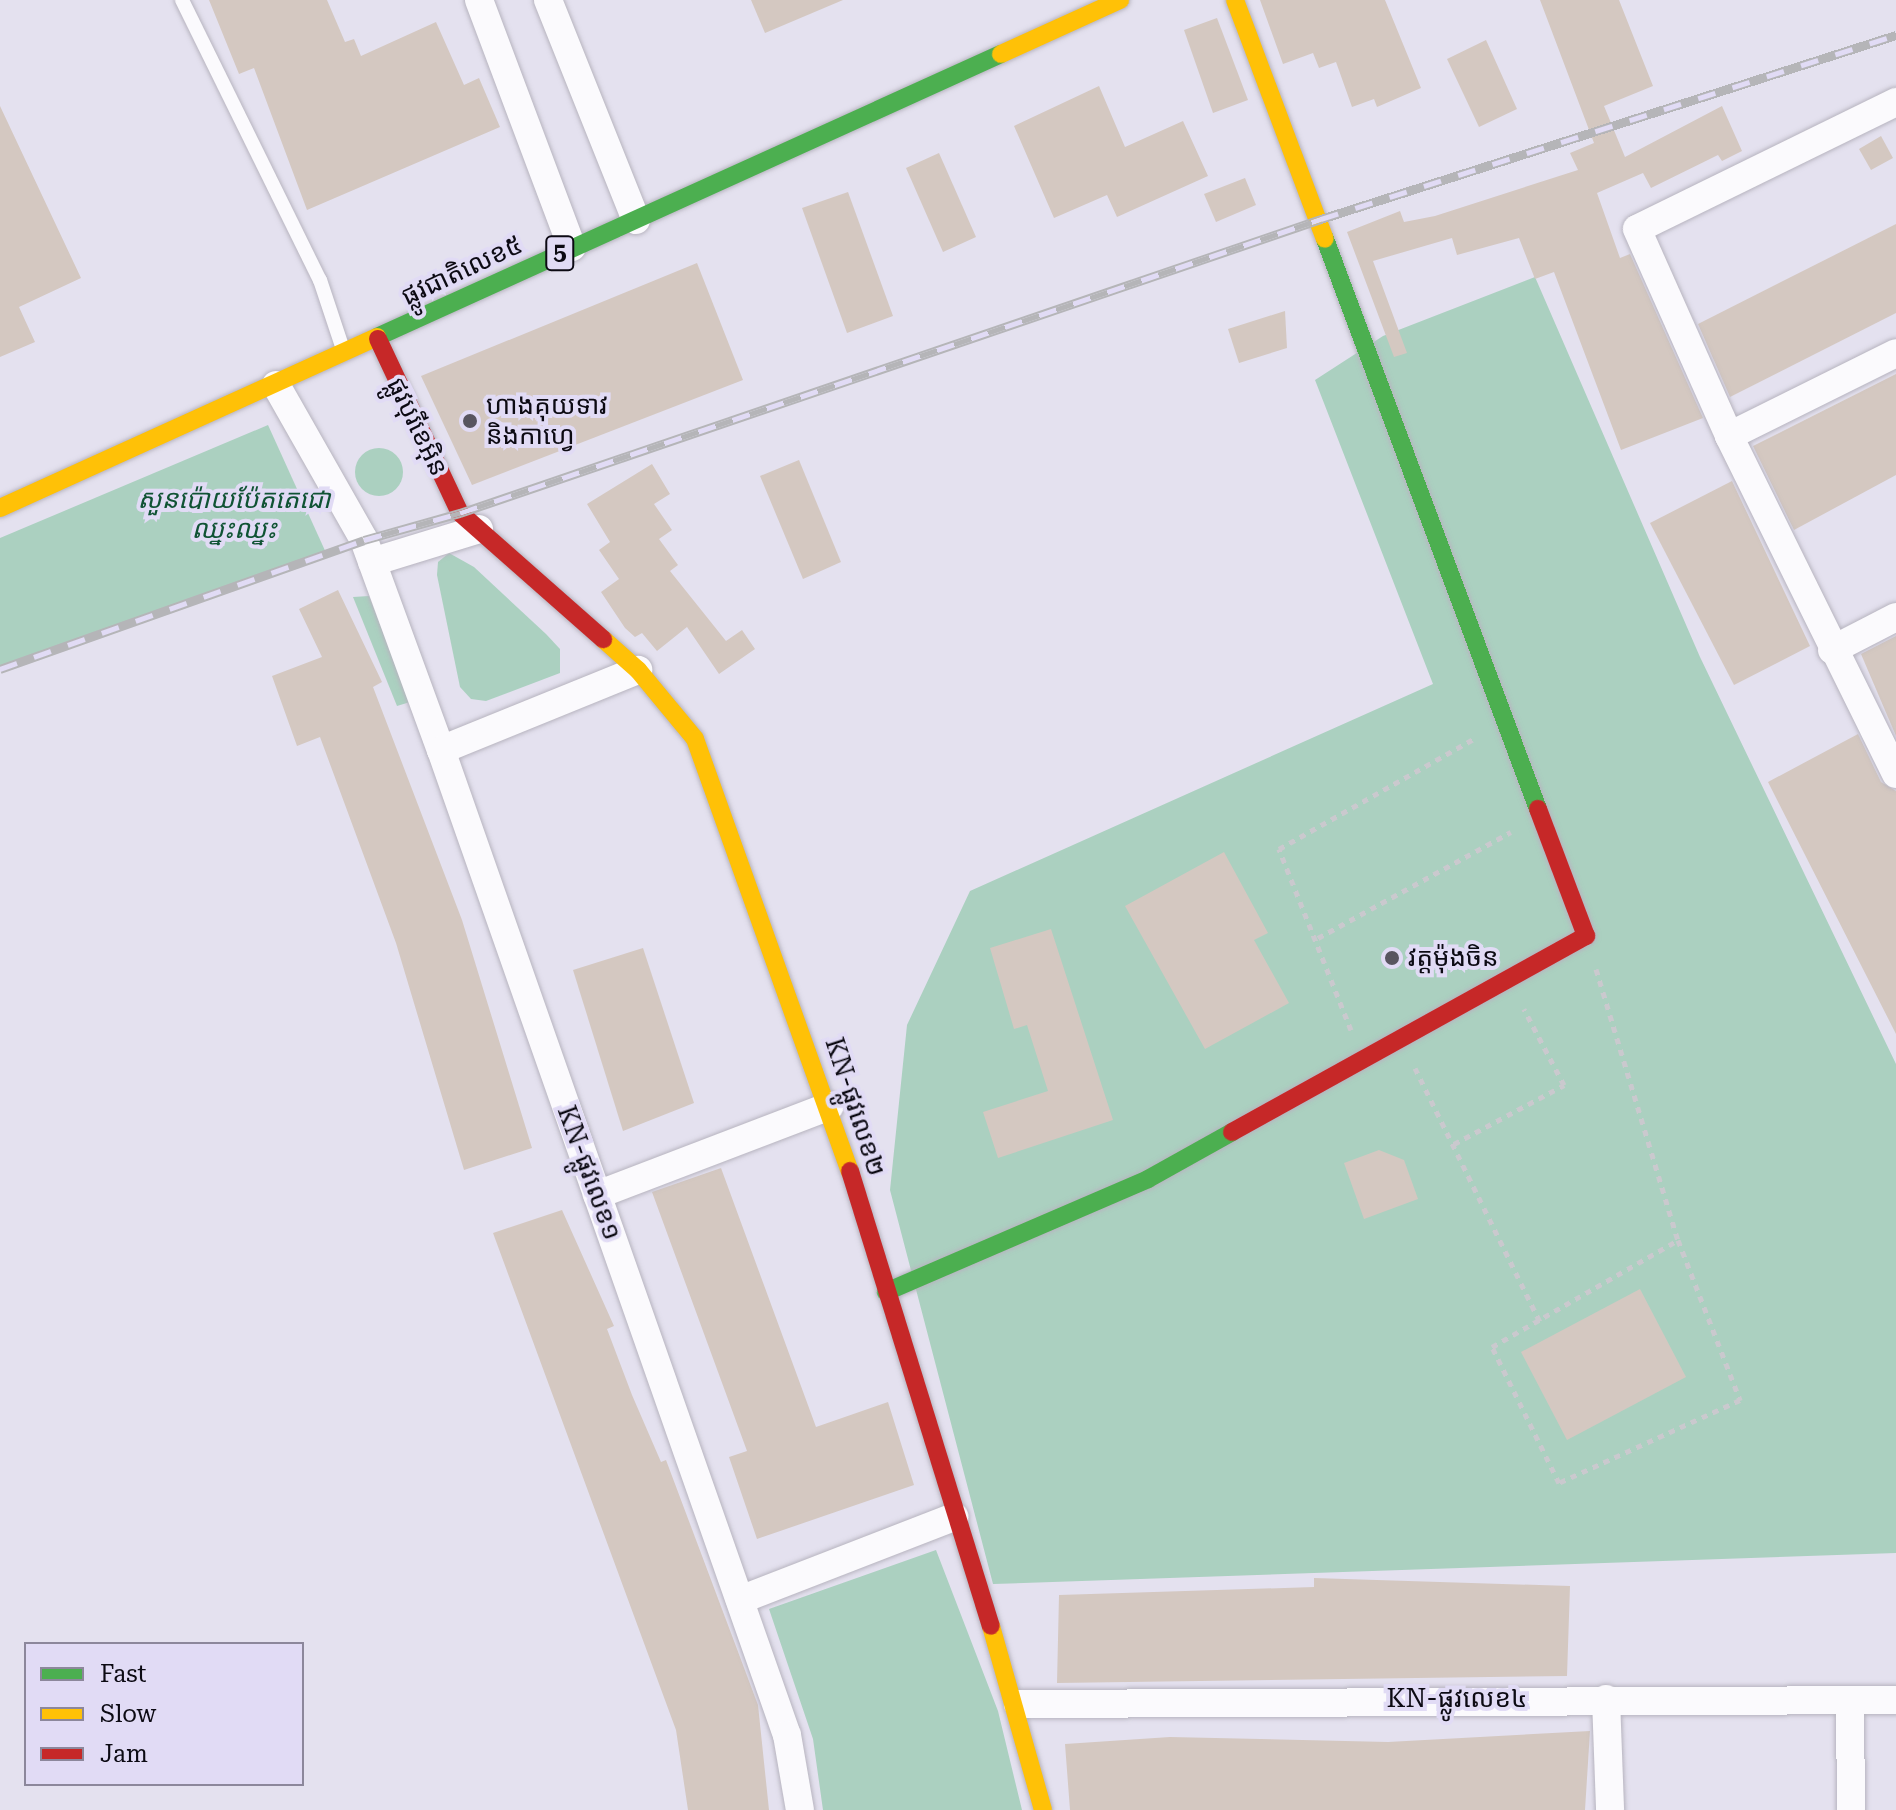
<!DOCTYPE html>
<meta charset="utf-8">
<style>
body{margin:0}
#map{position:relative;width:1896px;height:1810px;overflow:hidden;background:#e4e1ef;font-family:"Roboto Serif","Noto Sans Khmer",serif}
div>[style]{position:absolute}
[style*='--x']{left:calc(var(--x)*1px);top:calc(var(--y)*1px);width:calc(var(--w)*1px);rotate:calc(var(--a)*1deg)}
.green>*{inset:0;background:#abd0c0}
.round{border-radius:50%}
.building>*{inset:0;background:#d4c8c1}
.path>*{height:5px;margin-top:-2.5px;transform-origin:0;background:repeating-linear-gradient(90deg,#cac9ce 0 6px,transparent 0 12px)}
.roads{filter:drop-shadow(0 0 2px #b7b4bf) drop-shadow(0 0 2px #b7b4bf)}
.lane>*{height:14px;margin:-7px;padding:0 7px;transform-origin:7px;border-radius:7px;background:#fbfafd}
.street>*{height:28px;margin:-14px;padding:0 14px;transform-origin:14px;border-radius:14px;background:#fbfafd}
.fast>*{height:18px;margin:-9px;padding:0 9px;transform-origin:9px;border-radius:9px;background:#4caf50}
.slow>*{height:18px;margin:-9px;padding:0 9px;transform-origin:9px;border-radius:9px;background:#ffc107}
.jam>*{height:18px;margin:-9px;padding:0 9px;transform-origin:9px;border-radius:9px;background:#c62828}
.rail>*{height:9px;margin-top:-4.5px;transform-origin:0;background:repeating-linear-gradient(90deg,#e1dbf5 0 18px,#b5b5b8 0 36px);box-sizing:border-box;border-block:2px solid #b5b5b8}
.dots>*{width:22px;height:22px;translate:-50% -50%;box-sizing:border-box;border:4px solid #e1dbf5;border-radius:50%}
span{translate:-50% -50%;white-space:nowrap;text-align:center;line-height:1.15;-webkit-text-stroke:8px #e1dbf5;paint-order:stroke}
.shield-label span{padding:2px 6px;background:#e1dbf5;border:2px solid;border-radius:6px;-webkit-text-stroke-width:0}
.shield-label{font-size:24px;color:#0c0a13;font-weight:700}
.street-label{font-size:26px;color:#0c0a13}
.poi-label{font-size:26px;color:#0c0a13}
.left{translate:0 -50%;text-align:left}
.park-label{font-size:26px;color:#105334;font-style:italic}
.legend{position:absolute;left:24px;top:1642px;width:280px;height:144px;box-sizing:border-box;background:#e1dbf5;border:2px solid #8c879b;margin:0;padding:10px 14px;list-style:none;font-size:24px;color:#0c0a13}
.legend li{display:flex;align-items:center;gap:16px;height:40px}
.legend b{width:40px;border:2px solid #8c879b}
</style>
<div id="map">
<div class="green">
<i style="clip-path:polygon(1535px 277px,1700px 657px,1896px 1064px,1896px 1553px,993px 1584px,890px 1190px,907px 1025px,970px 891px,1433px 684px,1315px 380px,1383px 336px)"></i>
<i style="clip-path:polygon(268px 425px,327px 555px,0 668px,0 538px)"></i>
<i class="round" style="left:355px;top:448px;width:48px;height:48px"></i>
<i style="clip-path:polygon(449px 553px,474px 567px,546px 634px,560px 649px,560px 673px,486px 701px,471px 699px,460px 687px,437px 575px,438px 562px)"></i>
<i style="clip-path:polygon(369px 596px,410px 702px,397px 706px,353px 597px)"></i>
<i style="clip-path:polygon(936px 1550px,998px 1711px,1022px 1810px,823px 1810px,813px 1739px,769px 1609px)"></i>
</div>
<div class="building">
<i style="clip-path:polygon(209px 0,327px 0,345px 42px,354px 39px,361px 56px,436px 22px,464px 85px,479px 78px,500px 127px,307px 210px,254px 68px,239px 74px)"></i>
<i style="clip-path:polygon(751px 0,843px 0,765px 33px)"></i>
<i style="clip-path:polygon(1260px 0,1385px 0,1421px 88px,1377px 107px,1374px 99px,1352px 107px,1336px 62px,1319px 68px,1313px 53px,1283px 64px)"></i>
<i style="clip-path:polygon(1540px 0,1619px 0,1653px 86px,1604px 106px,1625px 157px,1722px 106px,1742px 151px,1722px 161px,1718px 155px,1651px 188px,1643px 173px,1597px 193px,1620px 258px,1630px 254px,1703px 418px,1621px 450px,1554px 272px,1535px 279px,1519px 238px,1457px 255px,1452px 238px,1373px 261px,1407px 353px,1394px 357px,1347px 232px,1400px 211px,1404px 222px,1435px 216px,1578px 170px,1570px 153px,1594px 143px)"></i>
<i style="clip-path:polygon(1217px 18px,1248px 100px,1213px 113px,1184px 30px)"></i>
<i style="clip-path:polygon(1486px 40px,1517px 109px,1479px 127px,1447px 59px)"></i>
<i style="clip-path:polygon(1099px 86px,1125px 147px,1183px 121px,1208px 176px,1117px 217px,1107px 195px,1054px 218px,1014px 126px)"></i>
<i style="clip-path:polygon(0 106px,81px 278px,19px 307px,35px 342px,0 357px)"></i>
<i style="clip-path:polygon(1881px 136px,1893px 158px,1871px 170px,1859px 149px)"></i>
<i style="clip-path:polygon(939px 153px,976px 237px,943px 252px,906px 168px)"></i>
<i style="clip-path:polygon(1245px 178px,1256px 205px,1216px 222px,1204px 194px)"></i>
<i style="clip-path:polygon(848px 192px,893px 316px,847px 333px,802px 208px)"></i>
<i style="clip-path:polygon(1896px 224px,1896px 313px,1730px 397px,1698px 324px)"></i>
<i style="clip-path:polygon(697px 263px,743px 380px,472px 485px,421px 376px)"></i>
<i style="clip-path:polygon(1285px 311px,1287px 348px,1239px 363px,1228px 329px)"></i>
<i style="clip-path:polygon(1896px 374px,1896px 475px,1794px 530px,1753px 446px)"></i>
<i style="clip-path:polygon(799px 460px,841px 562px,803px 579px,760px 476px)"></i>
<i style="clip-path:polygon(652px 464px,670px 494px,654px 504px,672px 530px,659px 539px,678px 565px,670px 571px,726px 641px,742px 630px,755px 649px,719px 674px,687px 627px,657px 651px,642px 633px,635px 637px,625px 628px,601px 592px,619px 579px,599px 550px,610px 542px,587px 504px)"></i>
<i style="clip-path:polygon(1732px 481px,1810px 646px,1734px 685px,1650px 523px)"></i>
<i style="clip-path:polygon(338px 590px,382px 682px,373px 687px,462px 920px,532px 1148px,464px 1170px,396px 943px,320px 737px,297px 746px,272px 676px,322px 657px,299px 609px)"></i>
<i style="clip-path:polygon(1896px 636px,1896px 736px,1861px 654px)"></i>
<i style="clip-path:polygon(1858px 734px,1881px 782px,1896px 791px,1896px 1034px,1768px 782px)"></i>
<i style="clip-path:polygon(1224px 852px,1268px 933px,1254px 940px,1289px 1003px,1205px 1049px,1125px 906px)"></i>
<i style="clip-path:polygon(1051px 929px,1113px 1120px,998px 1158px,983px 1112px,1048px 1091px,1027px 1025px,1014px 1029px,990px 948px)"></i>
<i style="clip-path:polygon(643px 948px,694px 1103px,623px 1131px,573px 970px)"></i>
<i style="clip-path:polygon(1379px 1150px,1404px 1160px,1418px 1199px,1364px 1219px,1344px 1163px)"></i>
<i style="clip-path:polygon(721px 1168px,816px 1427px,888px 1402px,914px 1485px,757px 1539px,729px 1457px,747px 1451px,652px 1192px)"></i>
<i style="clip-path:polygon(562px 1210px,614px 1326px,607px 1329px,632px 1395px,661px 1462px,666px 1460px,758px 1705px,769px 1810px,688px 1810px,676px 1730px,493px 1233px)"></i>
<i style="clip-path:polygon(1640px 1289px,1686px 1377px,1567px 1440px,1521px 1352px)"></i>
<i style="clip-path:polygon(1314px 1578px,1570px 1586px,1567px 1676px,1057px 1683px,1059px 1595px,1314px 1587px)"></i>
<i style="clip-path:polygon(1590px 1731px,1585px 1810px,1070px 1810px,1065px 1744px,1170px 1737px,1388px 1742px)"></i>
</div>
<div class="path">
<i style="--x:1318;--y:938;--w:220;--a:-28.8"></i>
<i style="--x:1596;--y:969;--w:283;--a:73.2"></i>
<i style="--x:1351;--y:1030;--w:195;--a:-111.7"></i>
<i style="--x:1279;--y:849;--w:227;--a:-29.5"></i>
<i style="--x:1415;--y:1068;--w:283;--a:63.8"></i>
<i style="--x:1454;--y:1144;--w:125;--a:-28.2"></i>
<i style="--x:1564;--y:1085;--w:86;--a:-117.8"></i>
<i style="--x:1678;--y:1240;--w:172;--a:68.8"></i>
<i style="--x:1740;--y:1400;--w:199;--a:155.4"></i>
<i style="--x:1559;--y:1483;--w:152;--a:-116.2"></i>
<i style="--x:1492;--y:1347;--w:215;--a:-29.9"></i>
</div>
<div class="roads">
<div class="lane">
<i style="--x:182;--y:0;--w:312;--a:63.8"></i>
<i style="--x:320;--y:280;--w:70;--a:71.6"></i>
</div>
<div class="street">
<i style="--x:479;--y:0;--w:264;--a:69.4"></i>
<i style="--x:548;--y:0;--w:237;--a:68.2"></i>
<i style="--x:1896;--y:102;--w:288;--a:153.9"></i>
<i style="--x:1637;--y:229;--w:227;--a:66"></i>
<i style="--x:1729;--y:436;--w:377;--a:63.7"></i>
<i style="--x:276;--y:385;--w:178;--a:60.4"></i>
<i style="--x:364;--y:540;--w:224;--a:69.9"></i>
<i style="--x:441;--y:750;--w:1044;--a:70.65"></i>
<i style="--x:787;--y:1735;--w:76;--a:80.2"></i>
<i style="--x:1729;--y:436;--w:186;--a:-26.4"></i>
<i style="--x:372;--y:562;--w:112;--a:-17.1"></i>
<i style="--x:1832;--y:650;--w:72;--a:-27.3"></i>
<i style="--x:441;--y:750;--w:213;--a:-22.1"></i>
<i style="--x:597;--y:1195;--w:249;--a:-20.9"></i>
<i style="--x:740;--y:1600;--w:230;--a:-21.2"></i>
<i style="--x:1606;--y:1699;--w:111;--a:87.9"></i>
<i style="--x:1850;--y:1700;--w:110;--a:89.5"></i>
<i style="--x:1018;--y:1704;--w:878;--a:-0.26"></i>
</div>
<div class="fast">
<i style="--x:1325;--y:239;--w:608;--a:69.51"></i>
<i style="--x:377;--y:337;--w:685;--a:-24.4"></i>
<i style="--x:886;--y:1292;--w:285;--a:-23.3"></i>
<i style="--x:1148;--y:1179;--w:96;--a:-29.2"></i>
</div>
<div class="slow">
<i style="--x:1235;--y:0;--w:255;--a:69.4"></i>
<i style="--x:1001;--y:54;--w:131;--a:-24.4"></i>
<i style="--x:0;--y:508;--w:414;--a:-24.4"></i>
<i style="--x:603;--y:639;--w:47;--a:41.5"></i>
<i style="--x:638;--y:670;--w:89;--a:50.4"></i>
<i style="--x:695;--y:739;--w:459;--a:70.3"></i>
<i style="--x:991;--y:1626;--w:191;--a:74.2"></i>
</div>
<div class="jam">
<i style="--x:378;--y:339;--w:192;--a:64.8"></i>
<i style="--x:460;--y:513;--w:191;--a:41.4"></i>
<i style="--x:1232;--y:1132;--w:405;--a:-29"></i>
<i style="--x:1586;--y:936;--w:136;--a:-110.7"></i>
<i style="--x:850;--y:1171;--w:476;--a:72.8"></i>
</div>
</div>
<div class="rail">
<i style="--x:0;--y:669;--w:386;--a:-19.5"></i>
<i style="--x:364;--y:540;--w:100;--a:-15.7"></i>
<i style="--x:460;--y:513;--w:910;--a:-18.85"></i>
<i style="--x:1321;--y:219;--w:604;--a:-17.74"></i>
</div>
<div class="dots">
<i style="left:470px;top:421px;background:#585560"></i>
<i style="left:1392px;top:958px;background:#585560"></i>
</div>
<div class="shield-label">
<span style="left:560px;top:253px">5</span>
</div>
<div class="street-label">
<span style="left:462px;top:271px;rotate:-25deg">ផ្លូវជាតិលេខ៥</span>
<span style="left:417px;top:427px;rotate:64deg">ផ្លូវបុរីខេអ៊ិន</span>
<span style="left:855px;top:1107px;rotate:72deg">KN-ផ្លូវលេខ២</span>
<span style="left:589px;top:1173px;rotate:70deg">KN-ផ្លូវលេខ១</span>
<span style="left:1457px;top:1699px">KN-ផ្លូវលេខ៤</span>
</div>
<div class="poi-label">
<span class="left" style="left:486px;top:421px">ហាងគុយទាវ<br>និងកាហ្វេ</span>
<span class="left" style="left:1408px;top:958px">វត្តម៉ុងចិន</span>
</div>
<div class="park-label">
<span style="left:234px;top:515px">សួនប៉ោយប៉ែតតេជោ<br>ឈ្នះឈ្នះ</span>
</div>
<ul class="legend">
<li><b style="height:10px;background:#4caf50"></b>Fast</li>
<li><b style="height:10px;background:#ffc107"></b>Slow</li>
<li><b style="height:10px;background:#c62828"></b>Jam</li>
</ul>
</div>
